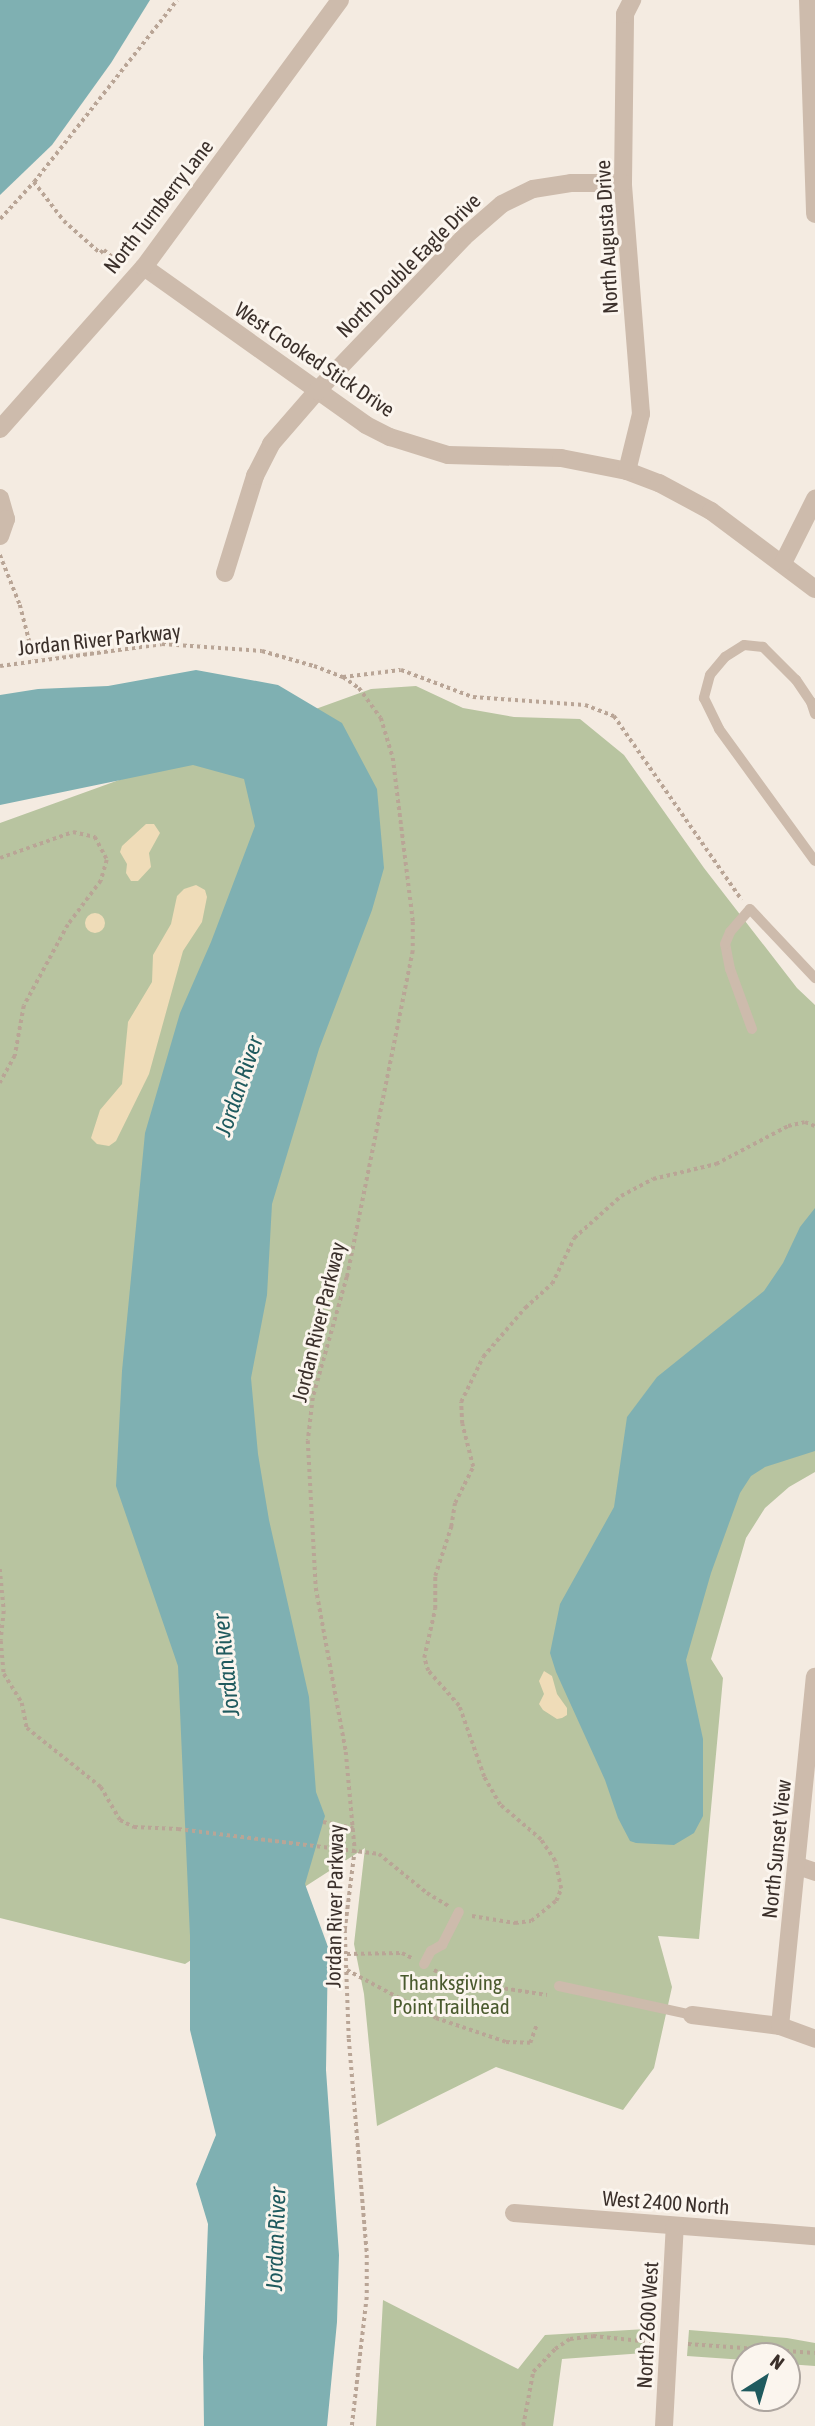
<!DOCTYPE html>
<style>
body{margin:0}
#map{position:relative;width:815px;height:2426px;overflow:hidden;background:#f4ebe1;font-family:"Asap Condensed",sans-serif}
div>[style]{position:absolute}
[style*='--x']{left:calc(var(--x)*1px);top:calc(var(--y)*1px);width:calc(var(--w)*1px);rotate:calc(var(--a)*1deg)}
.green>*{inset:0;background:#b8c4a0}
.sand>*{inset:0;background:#efdcb8}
.round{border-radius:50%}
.water>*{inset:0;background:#7fb0b2}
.path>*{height:3.5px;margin-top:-1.75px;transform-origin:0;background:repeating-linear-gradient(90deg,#b9a596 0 3.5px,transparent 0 7px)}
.service>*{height:10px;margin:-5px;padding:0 5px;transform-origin:5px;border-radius:5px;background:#cdbbac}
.minor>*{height:18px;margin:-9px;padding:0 9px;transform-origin:9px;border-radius:9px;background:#cdbbac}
span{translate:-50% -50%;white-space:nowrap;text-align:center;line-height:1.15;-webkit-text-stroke:6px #fbf5ee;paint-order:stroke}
.street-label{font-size:21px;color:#3b302b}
.park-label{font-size:21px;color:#4a5a2e}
.water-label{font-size:23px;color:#1f5a5e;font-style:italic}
.north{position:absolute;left:731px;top:2342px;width:70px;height:70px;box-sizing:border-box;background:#fbf5ee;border:2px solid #aea6a0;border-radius:50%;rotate:37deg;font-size:19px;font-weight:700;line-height:28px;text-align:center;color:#3b302b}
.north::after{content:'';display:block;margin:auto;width:24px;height:32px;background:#1f5a5e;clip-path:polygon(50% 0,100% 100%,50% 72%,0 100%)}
</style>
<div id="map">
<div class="green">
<i style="clip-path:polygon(416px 686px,463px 708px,514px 717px,580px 719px,624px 755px,704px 868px,797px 988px,815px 1005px,815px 1472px,789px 1487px,765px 1508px,746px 1538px,711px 1659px,723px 1678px,699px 1939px,658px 1936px,672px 1987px,654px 2068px,623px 2110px,496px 2067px,377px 2126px,364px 1994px,354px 1944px,365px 1848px,185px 1964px,0 1918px,0 823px,371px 689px)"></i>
<i style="clip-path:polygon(383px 2300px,518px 2369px,545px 2335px,646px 2329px,644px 2353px,562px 2359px,553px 2426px,376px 2426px)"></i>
<i style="clip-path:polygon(689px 2330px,787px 2338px,815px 2343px,815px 2366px,787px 2364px,787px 2356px,745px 2356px,745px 2360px,687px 2356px)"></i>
</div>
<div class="sand">
<i style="clip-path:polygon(146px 824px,154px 824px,160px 833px,149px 853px,151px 867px,138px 881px,131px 881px,126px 873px,127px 864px,120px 852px,122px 846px)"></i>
<i style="clip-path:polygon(196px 885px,205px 890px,207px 897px,202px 922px,183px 951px,149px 1074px,116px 1141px,109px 1146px,97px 1144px,91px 1138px,100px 1110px,122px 1084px,128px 1022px,152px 982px,153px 955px,171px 924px,177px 896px,184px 889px)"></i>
<i class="round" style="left:85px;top:913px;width:20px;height:20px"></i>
<i style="clip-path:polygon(544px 1671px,552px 1676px,557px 1694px,567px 1708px,567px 1715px,562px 1718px,557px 1719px,543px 1710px,539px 1704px,544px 1694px,539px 1681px)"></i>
</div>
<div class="water">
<i style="clip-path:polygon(0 0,150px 0,111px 63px,52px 145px,0 195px)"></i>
<i style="clip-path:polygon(196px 670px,278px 685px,342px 723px,377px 789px,384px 868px,372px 910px,319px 1049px,272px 1204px,267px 1295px,251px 1378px,258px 1454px,269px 1520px,309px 1697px,316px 1792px,325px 1816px,305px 1884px,328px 1947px,326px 2070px,339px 2255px,337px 2322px,327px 2426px,204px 2426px,203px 2357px,208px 2224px,196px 2184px,216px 2135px,190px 2030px,190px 1936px,178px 1666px,116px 1486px,122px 1371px,145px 1133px,180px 1013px,211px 942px,255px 826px,244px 779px,193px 765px,0 805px,0 695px,38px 689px,108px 686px)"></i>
<i style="clip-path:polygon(815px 1208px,815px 1451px,765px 1467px,751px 1476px,740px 1493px,711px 1573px,686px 1660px,703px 1739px,703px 1816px,694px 1833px,674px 1845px,636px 1843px,630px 1841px,618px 1818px,605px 1780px,556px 1672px,550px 1653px,560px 1604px,614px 1507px,627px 1417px,657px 1377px,764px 1291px,783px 1263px,800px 1227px)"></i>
</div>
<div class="path">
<i style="--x:34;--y:182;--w:49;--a:52.4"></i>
<i style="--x:64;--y:221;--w:48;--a:41.6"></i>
<i style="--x:100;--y:253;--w:5;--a:-37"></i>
<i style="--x:104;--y:250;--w:25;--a:40"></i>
<i style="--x:0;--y:219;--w:50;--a:-47.4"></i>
<i style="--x:34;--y:182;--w:231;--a:-51.8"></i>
<i style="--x:0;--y:555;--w:54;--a:68.2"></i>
<i style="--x:20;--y:605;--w:56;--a:75.5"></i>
<i style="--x:0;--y:666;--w:163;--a:-7.7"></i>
<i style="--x:162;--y:644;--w:100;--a:4"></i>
<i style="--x:262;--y:651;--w:54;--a:16.1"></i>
<i style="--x:314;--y:666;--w:31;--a:21"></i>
<i style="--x:343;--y:677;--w:19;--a:35"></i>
<i style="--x:359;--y:688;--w:37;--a:54"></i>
<i style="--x:381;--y:718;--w:42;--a:73.3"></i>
<i style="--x:393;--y:758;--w:165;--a:83"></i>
<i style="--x:413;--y:922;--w:29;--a:90"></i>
<i style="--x:413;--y:951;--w:333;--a:101.4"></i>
<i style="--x:347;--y:1277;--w:126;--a:105.7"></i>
<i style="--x:313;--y:1398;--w:43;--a:96.6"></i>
<i style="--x:308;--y:1441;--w:147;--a:86.9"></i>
<i style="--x:316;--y:1588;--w:167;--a:79.6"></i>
<i style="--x:346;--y:1752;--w:98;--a:84.8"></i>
<i style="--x:355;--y:1850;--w:81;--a:97.1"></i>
<i style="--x:345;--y:1930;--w:109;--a:87.9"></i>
<i style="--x:349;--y:2039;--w:217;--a:85.2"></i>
<i style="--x:367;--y:2255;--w:42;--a:90"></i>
<i style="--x:367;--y:2297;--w:130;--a:96.6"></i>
<i style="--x:343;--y:677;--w:58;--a:-6.9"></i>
<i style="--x:401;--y:670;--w:77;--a:20.6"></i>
<i style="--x:473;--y:697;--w:112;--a:4.1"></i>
<i style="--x:585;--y:705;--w:31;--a:21"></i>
<i style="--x:614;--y:716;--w:224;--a:55.2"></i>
<i style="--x:0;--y:858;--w:77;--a:-19.6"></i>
<i style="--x:73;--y:832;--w:23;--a:13"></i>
<i style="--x:95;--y:837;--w:26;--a:62"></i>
<i style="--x:107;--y:860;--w:22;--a:106"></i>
<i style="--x:101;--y:881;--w:55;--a:126.9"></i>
<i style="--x:68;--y:925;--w:92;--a:118.5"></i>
<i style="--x:24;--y:1006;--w:51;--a:100.2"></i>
<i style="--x:15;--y:1056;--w:31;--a:119"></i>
<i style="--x:0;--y:1569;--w:42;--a:84.6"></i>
<i style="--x:4;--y:1611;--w:30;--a:96"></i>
<i style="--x:1;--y:1641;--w:33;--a:85"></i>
<i style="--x:4;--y:1674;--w:34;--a:58"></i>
<i style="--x:22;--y:1703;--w:25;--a:79"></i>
<i style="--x:27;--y:1728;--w:95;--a:38.6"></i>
<i style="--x:101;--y:1787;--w:38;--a:60"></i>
<i style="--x:120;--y:1820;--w:16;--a:27"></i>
<i style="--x:134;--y:1827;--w:44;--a:2.6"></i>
<i style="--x:178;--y:1829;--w:203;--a:7.1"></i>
<i style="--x:379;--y:1854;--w:62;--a:39.1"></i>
<i style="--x:427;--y:1893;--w:26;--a:31"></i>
<i style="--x:323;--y:1822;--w:31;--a:11"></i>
<i style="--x:472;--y:1916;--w:44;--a:9.2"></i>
<i style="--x:515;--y:1923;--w:16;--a:-7"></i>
<i style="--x:531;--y:1921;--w:32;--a:-39"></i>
<i style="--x:556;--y:1901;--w:13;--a:-67"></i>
<i style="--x:561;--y:1889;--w:29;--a:-102"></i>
<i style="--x:555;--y:1861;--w:25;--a:-124"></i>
<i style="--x:541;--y:1840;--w:54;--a:-139.5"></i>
<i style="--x:500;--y:1805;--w:32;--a:-120"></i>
<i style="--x:484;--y:1777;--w:75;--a:-109.4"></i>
<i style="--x:459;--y:1706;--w:47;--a:-131.5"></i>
<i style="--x:428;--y:1671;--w:14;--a:-107"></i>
<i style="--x:424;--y:1658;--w:50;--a:-77.3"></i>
<i style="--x:435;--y:1609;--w:33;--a:-90"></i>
<i style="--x:435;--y:1576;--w:52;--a:-71.9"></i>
<i style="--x:451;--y:1527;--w:24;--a:-81"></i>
<i style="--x:455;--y:1503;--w:40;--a:-63.4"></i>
<i style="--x:473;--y:1467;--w:44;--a:-104.3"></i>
<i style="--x:462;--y:1424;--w:22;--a:-93"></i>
<i style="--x:461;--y:1402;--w:50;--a:-63.9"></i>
<i style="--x:483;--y:1357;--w:65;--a:-49.4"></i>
<i style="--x:525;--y:1308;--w:36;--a:-42"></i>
<i style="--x:552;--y:1284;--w:51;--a:-64.4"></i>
<i style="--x:574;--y:1238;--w:63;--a:-41.8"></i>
<i style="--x:621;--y:1196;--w:36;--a:-28"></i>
<i style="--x:653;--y:1179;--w:65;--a:-13.4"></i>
<i style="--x:716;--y:1164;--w:81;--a:-27.8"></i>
<i style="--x:788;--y:1126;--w:17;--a:-13"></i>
<i style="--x:805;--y:1122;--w:11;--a:22"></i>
<i style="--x:347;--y:1954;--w:55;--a:-1"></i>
<i style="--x:402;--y:1953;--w:11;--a:27"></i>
<i style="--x:347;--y:1970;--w:101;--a:28.3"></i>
<i style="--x:436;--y:2018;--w:74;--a:18.9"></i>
<i style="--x:506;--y:2042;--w:24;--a:2"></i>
<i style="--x:530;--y:2043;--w:20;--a:-70"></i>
<i style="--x:434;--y:1970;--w:25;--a:27"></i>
<i style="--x:456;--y:1981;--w:92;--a:8.7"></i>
<i style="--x:688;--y:2344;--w:127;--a:4.1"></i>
<i style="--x:523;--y:2426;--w:55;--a:-79.5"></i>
<i style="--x:533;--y:2372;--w:32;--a:-46"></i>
<i style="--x:555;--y:2349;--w:18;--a:-34"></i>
<i style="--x:570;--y:2339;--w:23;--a:-7"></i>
<i style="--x:593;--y:2336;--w:58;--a:5.9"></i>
</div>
<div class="service">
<i style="--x:815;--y:714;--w:13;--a:-108"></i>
<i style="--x:811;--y:702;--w:27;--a:-124"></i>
<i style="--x:796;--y:680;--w:47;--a:-135"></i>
<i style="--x:763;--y:647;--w:19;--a:-174"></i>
<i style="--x:744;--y:645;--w:22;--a:148"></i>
<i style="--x:725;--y:657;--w:23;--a:130"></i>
<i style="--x:710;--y:675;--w:24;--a:105"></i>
<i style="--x:704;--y:698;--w:34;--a:64"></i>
<i style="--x:719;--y:729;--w:163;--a:54"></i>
<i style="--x:752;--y:1029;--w:64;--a:-110.1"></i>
<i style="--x:730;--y:969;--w:25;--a:-101"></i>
<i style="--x:725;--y:944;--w:13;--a:-67"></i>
<i style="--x:730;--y:932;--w:30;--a:-49"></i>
<i style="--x:750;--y:909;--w:95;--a:46.7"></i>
<i style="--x:424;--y:1964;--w:15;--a:-62"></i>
<i style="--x:431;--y:1951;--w:13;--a:-29"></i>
<i style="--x:442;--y:1945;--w:37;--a:-63"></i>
<i style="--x:559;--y:1986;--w:136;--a:12.3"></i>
</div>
<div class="minor">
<i style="--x:808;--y:0;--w:214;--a:88.1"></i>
<i style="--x:144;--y:267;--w:272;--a:35.4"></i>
<i style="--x:366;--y:425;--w:27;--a:27"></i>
<i style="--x:390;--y:437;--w:61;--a:17.2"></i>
<i style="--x:448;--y:455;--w:113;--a:1.5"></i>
<i style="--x:561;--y:458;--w:67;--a:11.1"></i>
<i style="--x:627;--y:471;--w:34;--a:21"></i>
<i style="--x:659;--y:483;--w:59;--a:28.3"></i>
<i style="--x:711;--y:511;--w:130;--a:36.9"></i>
<i style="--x:0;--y:429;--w:217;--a:-48.4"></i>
<i style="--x:144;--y:267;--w:331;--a:-53.7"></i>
<i style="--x:627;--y:471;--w:59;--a:-76.2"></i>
<i style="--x:641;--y:414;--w:232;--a:-94.5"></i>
<i style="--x:623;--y:183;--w:169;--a:-89.3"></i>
<i style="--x:625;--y:14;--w:16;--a:-63"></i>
<i style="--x:0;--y:498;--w:22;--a:74"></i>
<i style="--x:6;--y:519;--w:18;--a:109"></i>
<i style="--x:783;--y:563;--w:72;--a:-63.4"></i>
<i style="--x:225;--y:573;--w:102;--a:-72.8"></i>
<i style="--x:255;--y:476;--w:36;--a:-63"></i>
<i style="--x:271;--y:444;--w:70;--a:-49"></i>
<i style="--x:317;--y:391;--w:213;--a:-46.3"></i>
<i style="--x:464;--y:237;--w:50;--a:-41"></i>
<i style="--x:502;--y:204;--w:34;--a:-26"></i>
<i style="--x:533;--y:189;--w:38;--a:-9"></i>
<i style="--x:571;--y:183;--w:52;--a:0"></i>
<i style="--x:798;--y:1866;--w:18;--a:19"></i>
<i style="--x:692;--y:2015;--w:89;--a:7.1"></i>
<i style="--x:780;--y:2026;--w:37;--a:20"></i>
<i style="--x:780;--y:2026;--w:351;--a:-84.3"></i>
<i style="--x:514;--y:2213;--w:302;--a:4.4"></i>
<i style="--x:664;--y:2426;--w:200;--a:-86.9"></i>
</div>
<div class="street-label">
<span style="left:158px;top:206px;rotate:-52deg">North Turnberry Lane</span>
<span style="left:606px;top:237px;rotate:-93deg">North Augusta Drive</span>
<span style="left:408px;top:265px;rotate:-45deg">North Double Eagle Drive</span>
<span style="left:315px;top:359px;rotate:34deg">West Crooked Stick Drive</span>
<span style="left:99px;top:639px;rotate:-6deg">Jordan River Parkway</span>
<span style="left:318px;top:1322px;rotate:-76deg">Jordan River Parkway</span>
<span style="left:776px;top:1849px;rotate:-84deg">North Sunset View</span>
<span style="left:334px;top:1906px;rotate:-89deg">Jordan River Parkway</span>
<span style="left:666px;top:2202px;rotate:4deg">West 2400 North</span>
<span style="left:647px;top:2325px;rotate:-87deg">North 2600 West</span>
</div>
<div class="park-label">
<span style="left:451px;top:1994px">Thanksgiving<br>Point Trailhead</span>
</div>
<div class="water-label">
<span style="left:239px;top:1086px;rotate:-71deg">Jordan River</span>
<span style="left:226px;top:1665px;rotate:-96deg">Jordan River</span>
<span style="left:276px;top:2239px;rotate:-88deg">Jordan River</span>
</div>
<div class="north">N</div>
</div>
